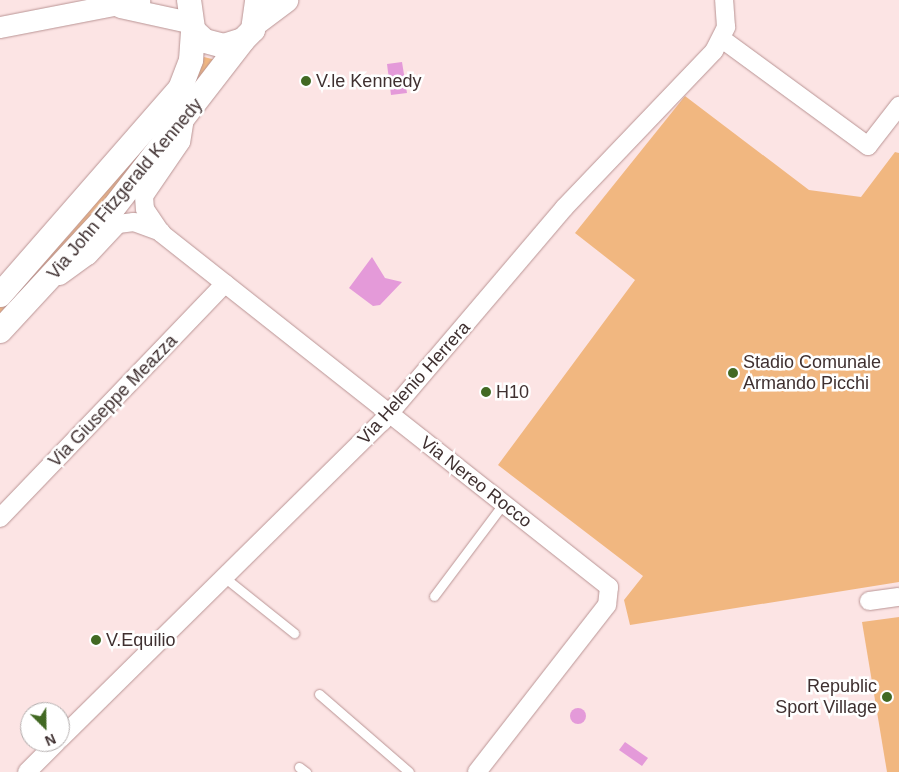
<!DOCTYPE html>
<style>
body{margin:0}
#map{position:relative;width:899px;height:772px;overflow:hidden;background:#fce4e4;font-family:Arial,sans-serif}
div>[style]{position:absolute}
[style*='--x']{left:calc(var(--x)*1px);top:calc(var(--y)*1px);width:calc(var(--w)*1px);rotate:calc(var(--a)*1deg)}
.green>*{inset:0;background:#f1b780}
.water>*{inset:0;background:#e49ad9}
.round{border-radius:50%}
.roads{filter:drop-shadow(0 0 1px #b99494) drop-shadow(0 0 1px #b99494)}
.service>*{height:9px;margin:-4.5px;padding:0 4.5px;transform-origin:4.5px;border-radius:4.5px;background:#fff}
.minor>*{height:18px;margin:-9px;padding:0 9px;transform-origin:9px;border-radius:9px;background:#fff}
.tertiary>*{height:21px;margin:-10.5px;padding:0 10.5px;transform-origin:10.5px;border-radius:10.5px;background:#fff}
.secondary>*{height:24px;margin:-12px;padding:0 12px;transform-origin:12px;border-radius:12px;background:#fff}
.dots>*{width:14px;height:14px;translate:-50% -50%;box-sizing:border-box;border:2px solid #fff;border-radius:50%}
span{translate:-50% -50%;white-space:nowrap;text-align:center;line-height:1.15;-webkit-text-stroke:5px #fff;paint-order:stroke}
.poi-label{font-size:18px;color:#3f3030}
.left{translate:0 -50%;text-align:left}
.right{translate:-100% -50%;text-align:right}
.street-label{font-size:18px;color:#3f3030}
.north{position:absolute;left:20px;top:702px;width:50px;height:50px;box-sizing:border-box;background:#fff;border:1px solid #b2acac;border-radius:50%;rotate:157deg;font-size:14px;font-weight:700;line-height:20px;text-align:center;color:#3f3030}
.north::after{content:'';display:block;margin:auto;width:18px;height:22px;background:#426923;clip-path:polygon(50% 0,100% 100%,50% 72%,0 100%)}
</style>
<div id="map">
<div class="green">
<i style="clip-path:polygon(204px 57px,220px 61px,190px 91px)"></i>
<i style="clip-path:polygon(685px 96px,809px 190px,861px 197px,895px 152px,899px 153px,899px 582px,630px 625px,624px 600px,643px 576px,498px 465px,635px 280px,575px 233px)"></i>
<i style="clip-path:polygon(175px 108px,137px 165px,0 317px,0 307px,70px 234px)"></i>
<i style="clip-path:polygon(899px 617px,899px 772px,887px 772px,862px 622px)"></i>
</div>
<div class="water">
<i style="clip-path:polygon(402px 62px,407px 93px,391px 95px,387px 64px)"></i>
<i style="clip-path:polygon(372px 257px,385px 278px,402px 282px,380px 305px,373px 306px,349px 288px)"></i>
<i class="round" style="left:570px;top:708px;width:16px;height:16px"></i>
<i style="clip-path:polygon(625px 742px,648px 758px,642px 766px,619px 750px)"></i>
</div>
<div class="roads">
<div class="service">
<i style="--x:224;--y:577;--w:90;--a:38.7"></i>
<i style="--x:434;--y:596;--w:115;--a:-53.1"></i>
<i style="--x:319;--y:694;--w:119;--a:40.9"></i>
<i style="--x:299;--y:767;--w:9;--a:36"></i>
</div>
<div class="minor">
<i style="--x:722;--y:39;--w:181;--a:36.2"></i>
<i style="--x:868;--y:146;--w:51;--a:-52.2"></i>
<i style="--x:185;--y:118;--w:24;--a:99"></i>
<i style="--x:181;--y:142;--w:65;--a:124.4"></i>
<i style="--x:144;--y:196;--w:13;--a:86"></i>
<i style="--x:145;--y:209;--w:29;--a:56"></i>
<i style="--x:161;--y:233;--w:571;--a:38.32"></i>
<i style="--x:609;--y:587;--w:18;--a:96"></i>
<i style="--x:607;--y:605;--w:212;--a:127.9"></i>
<i style="--x:60;--y:276;--w:34;--a:-36"></i>
<i style="--x:88;--y:256;--w:44;--a:-46.8"></i>
<i style="--x:118;--y:224;--w:16;--a:-7"></i>
<i style="--x:134;--y:222;--w:29;--a:20"></i>
<i style="--x:0;--y:518;--w:325;--a:-46.2"></i>
<i style="--x:869;--y:601;--w:30;--a:-8"></i>
<i style="--x:60;--y:739;--w:452;--a:-44.6"></i>
<i style="--x:382;--y:422;--w:281;--a:-49.6"></i>
<i style="--x:564;--y:208;--w:217;--a:-46.3"></i>
<i style="--x:714;--y:51;--w:27;--a:-63"></i>
<i style="--x:726;--y:27;--w:27;--a:-94"></i>
<i style="--x:27;--y:772;--w:42;--a:-45"></i>
</div>
<div class="tertiary">
<i style="--x:120;--y:7;--w:71;--a:12.3"></i>
<i style="--x:0;--y:27;--w:142;--a:-11"></i>
</div>
<div class="secondary">
<i style="--x:189;--y:0;--w:30;--a:82"></i>
<i style="--x:193;--y:30;--w:16;--a:43"></i>
<i style="--x:205;--y:41;--w:20;--a:15"></i>
<i style="--x:224;--y:46;--w:20;--a:-18"></i>
<i style="--x:243;--y:40;--w:14;--a:-45"></i>
<i style="--x:253;--y:30;--w:30;--a:-82"></i>
<i style="--x:256;--y:23;--w:38;--a:-37"></i>
<i style="--x:0;--y:295;--w:274;--a:-48.9"></i>
<i style="--x:180;--y:89;--w:31;--a:-69"></i>
<i style="--x:191;--y:60;--w:30;--a:-86"></i>
<i style="--x:0;--y:331;--w:163;--a:-47.2"></i>
<i style="--x:111;--y:211;--w:216;--a:-52.3"></i>
</div>
</div>
<div class="dots">
<i style="left:306px;top:81px;background:#426923"></i>
<i style="left:733px;top:373px;background:#426923"></i>
<i style="left:486px;top:392px;background:#426923"></i>
<i style="left:96px;top:640px;background:#426923"></i>
<i style="left:887px;top:697px;background:#426923"></i>
</div>
<div class="poi-label">
<span class="left" style="left:316px;top:81px">V.le Kennedy</span>
<span class="left" style="left:743px;top:373px">Stadio Comunale<br>Armando Picchi</span>
<span class="left" style="left:496px;top:392px">H10</span>
<span class="left" style="left:106px;top:640px">V.Equilio</span>
<span class="right" style="left:877px;top:697px">Republic<br>Sport Village</span>
</div>
<div class="street-label">
<span style="left:125px;top:189px;rotate:-50deg">Via John Fitzgerald Kennedy</span>
<span style="left:414px;top:383px;rotate:-48deg">Via Helenio Herrera</span>
<span style="left:113px;top:401px;rotate:-46deg">Via Giuseppe Meazza</span>
<span style="left:476px;top:482px;rotate:38deg">Via Nereo Rocco</span>
</div>
<div class="north">N</div>
</div>
